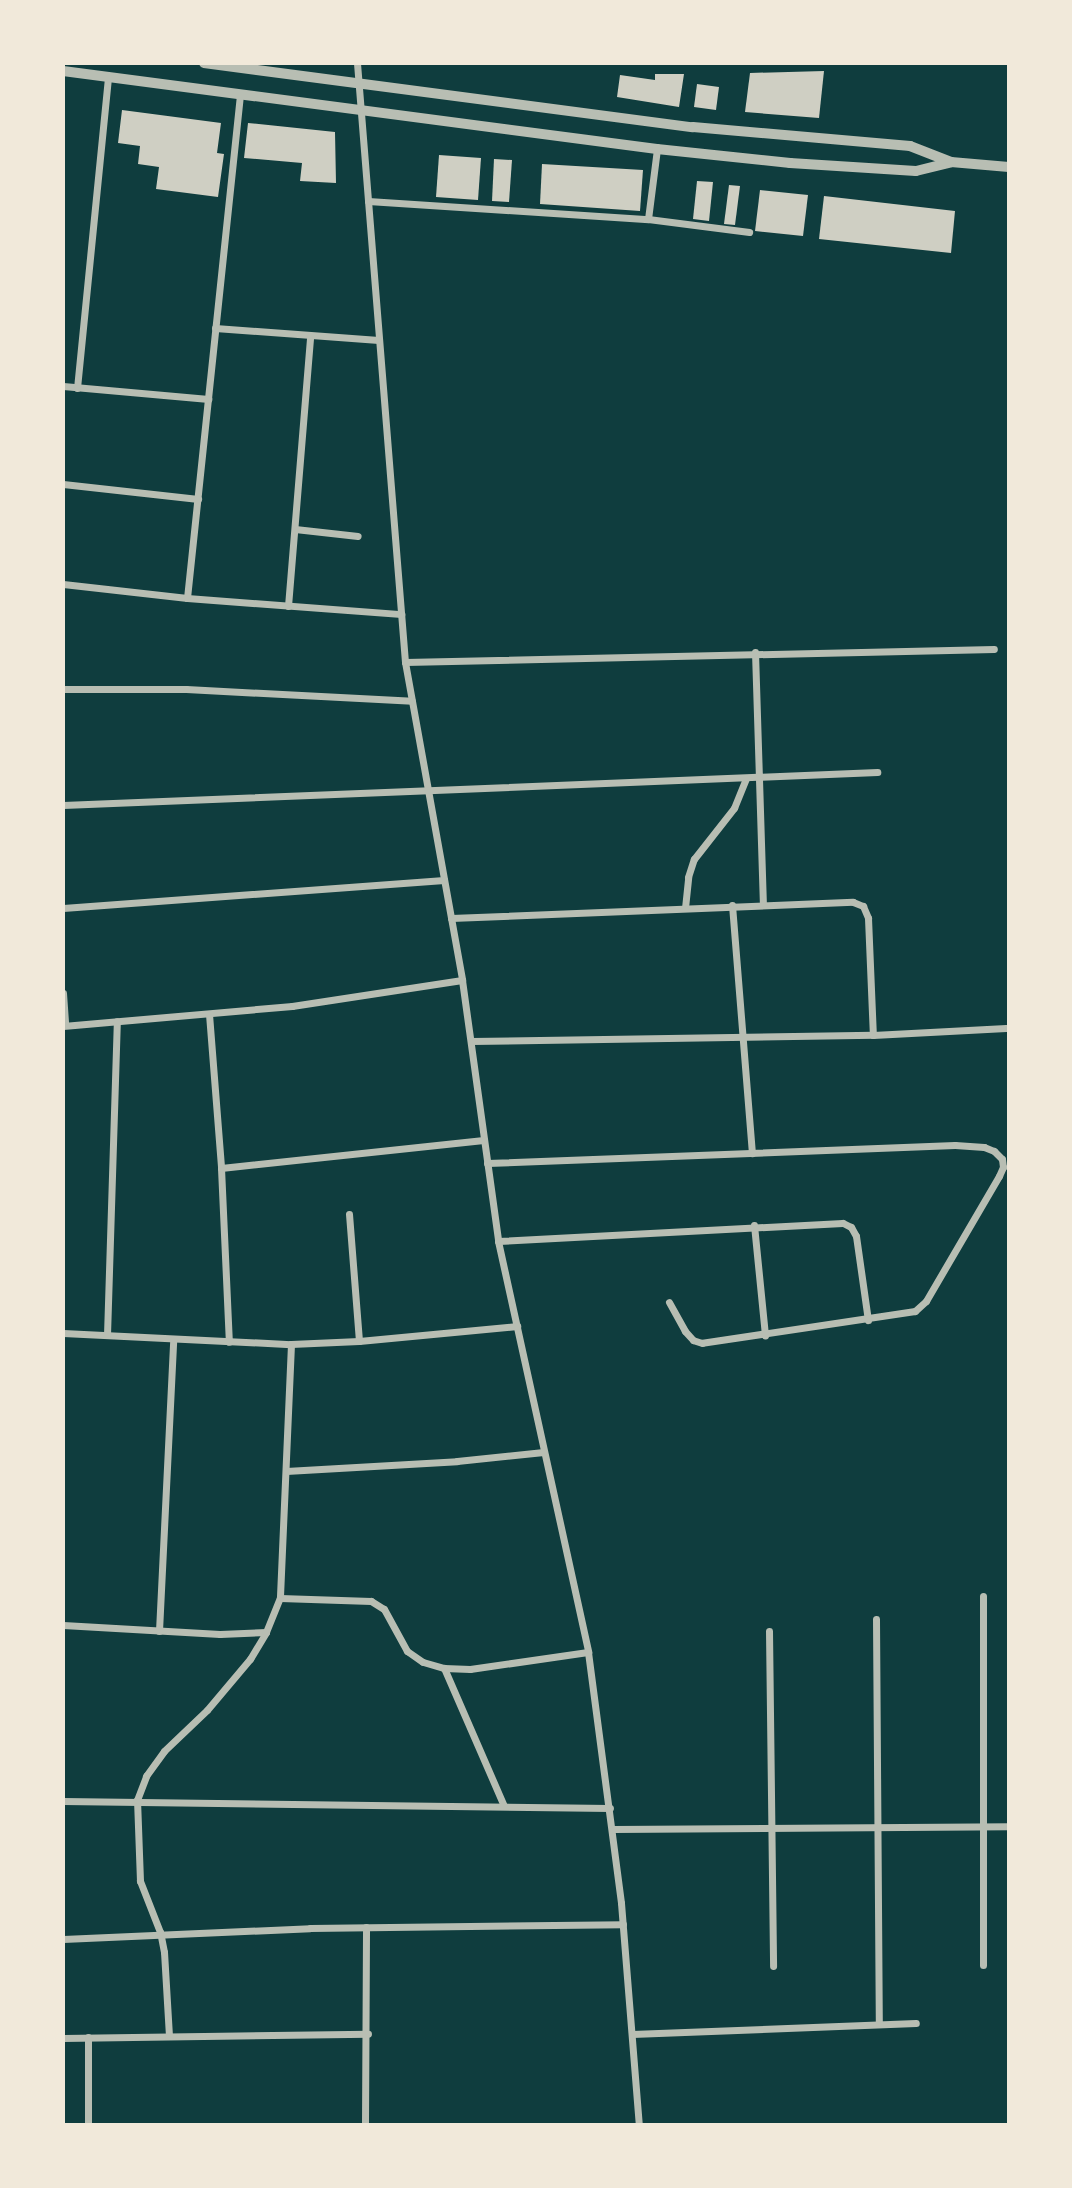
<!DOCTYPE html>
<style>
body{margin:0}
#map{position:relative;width:1072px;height:2188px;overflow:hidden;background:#0f3d3e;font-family:"Times New Roman",serif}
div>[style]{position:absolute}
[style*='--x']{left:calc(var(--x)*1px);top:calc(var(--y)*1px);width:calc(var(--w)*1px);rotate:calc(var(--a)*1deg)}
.building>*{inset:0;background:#cfcfc3}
.minor>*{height:7px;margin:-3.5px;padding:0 3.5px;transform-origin:3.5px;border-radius:3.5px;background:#b8beb3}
.tertiary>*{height:10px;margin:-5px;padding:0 5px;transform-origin:5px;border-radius:5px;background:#b8beb3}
span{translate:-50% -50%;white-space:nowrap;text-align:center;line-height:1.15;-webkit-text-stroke:5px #f1e9da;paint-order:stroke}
.frame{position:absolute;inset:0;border:65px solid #f1e9da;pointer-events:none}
</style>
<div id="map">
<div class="building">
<i style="clip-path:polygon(824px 71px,819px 118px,745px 112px,750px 73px)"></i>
<i style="clip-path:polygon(655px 74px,684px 74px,679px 107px,617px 97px,620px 75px,655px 80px)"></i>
<i style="clip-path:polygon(697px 84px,719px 87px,716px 110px,694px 107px)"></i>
<i style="clip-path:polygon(122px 110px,221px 123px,217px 153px,224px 154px,218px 197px,156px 189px,159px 167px,138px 164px,140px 146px,118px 143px)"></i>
<i style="clip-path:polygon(248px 123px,335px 132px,336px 183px,300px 181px,302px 163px,244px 158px)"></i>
<i style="clip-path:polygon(439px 155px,481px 158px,478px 200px,436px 197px)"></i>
<i style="clip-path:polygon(494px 159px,512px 160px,509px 202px,492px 201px)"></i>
<i style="clip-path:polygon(542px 164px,643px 170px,640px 211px,540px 204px)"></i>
<i style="clip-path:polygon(697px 181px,713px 182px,709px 221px,693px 219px)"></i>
<i style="clip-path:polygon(729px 185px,740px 186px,735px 225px,724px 224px)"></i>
<i style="clip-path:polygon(760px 190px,808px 195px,803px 236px,755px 231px)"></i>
<i style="clip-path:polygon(824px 196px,955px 211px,951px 253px,819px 239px)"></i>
</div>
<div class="minor">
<i style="--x:357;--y:63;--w:601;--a:85.42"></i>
<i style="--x:405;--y:662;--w:323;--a:79.8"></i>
<i style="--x:462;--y:980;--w:263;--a:82.1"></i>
<i style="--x:498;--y:1241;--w:421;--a:77.6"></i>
<i style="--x:588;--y:1652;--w:253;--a:82.5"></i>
<i style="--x:621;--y:1903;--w:223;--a:85.4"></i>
<i style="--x:368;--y:201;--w:281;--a:3.7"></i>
<i style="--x:648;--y:219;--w:102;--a:7.3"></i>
<i style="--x:648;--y:219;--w:71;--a:-82.7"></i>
<i style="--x:215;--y:328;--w:164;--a:4.2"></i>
<i style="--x:63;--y:386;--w:146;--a:5.1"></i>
<i style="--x:77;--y:388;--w:313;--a:-84.3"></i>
<i style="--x:63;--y:484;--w:136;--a:6.3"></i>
<i style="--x:295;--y:529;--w:63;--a:6.3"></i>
<i style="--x:63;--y:584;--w:125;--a:6.4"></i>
<i style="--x:187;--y:598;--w:215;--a:4.3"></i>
<i style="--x:187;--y:598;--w:506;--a:-83.99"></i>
<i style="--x:288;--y:606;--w:271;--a:-85.3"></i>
<i style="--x:755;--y:652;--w:252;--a:88.2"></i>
<i style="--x:405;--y:662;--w:589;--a:-1.26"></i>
<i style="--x:63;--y:689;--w:123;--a:0"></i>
<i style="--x:186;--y:689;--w:226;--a:3"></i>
<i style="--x:63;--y:805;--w:815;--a:-2.32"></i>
<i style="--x:732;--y:905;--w:249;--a:85.4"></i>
<i style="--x:63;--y:908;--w:382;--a:-4.2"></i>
<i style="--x:685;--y:908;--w:31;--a:-84"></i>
<i style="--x:688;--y:877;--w:19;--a:-72"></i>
<i style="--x:694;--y:859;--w:65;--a:-51.9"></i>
<i style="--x:734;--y:808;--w:32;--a:-68"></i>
<i style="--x:451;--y:918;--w:402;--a:-2.3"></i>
<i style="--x:853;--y:902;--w:11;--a:22"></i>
<i style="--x:863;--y:906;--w:13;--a:67"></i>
<i style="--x:868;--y:918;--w:117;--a:87.6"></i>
<i style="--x:63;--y:993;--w:32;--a:86"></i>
<i style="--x:209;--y:1014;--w:154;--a:85.5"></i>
<i style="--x:221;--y:1168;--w:174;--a:87.4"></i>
<i style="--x:63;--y:1026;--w:230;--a:-5"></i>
<i style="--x:292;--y:1006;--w:172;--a:-8.7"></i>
<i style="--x:471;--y:1041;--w:402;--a:-0.9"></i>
<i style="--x:873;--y:1035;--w:133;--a:-3"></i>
<i style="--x:487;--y:1163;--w:468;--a:-2.2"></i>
<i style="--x:955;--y:1145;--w:29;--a:4"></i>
<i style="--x:984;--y:1147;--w:11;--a:22"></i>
<i style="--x:994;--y:1151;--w:11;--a:45"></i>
<i style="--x:1002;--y:1159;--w:8;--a:83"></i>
<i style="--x:1003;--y:1167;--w:10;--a:114"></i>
<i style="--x:999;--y:1176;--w:145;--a:120.3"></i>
<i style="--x:926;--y:1301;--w:15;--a:138"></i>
<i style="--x:915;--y:1311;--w:215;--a:171.5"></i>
<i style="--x:702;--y:1343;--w:9;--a:-162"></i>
<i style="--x:693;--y:1340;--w:12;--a:-132"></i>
<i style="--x:685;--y:1331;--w:33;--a:-119"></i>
<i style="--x:221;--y:1168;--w:264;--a:-6.1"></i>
<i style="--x:349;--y:1214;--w:127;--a:85.5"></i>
<i style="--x:754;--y:1225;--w:111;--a:84.3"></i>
<i style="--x:498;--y:1241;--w:345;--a:-3"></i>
<i style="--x:843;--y:1223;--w:9;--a:27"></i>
<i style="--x:851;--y:1227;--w:10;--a:61"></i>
<i style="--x:856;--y:1236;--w:85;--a:81.9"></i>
<i style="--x:63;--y:1333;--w:228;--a:2.8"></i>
<i style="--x:291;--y:1344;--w:254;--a:92.5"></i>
<i style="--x:280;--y:1598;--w:91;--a:1.9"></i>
<i style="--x:371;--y:1601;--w:15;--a:32"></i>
<i style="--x:384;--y:1609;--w:48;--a:61.3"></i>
<i style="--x:407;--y:1651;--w:19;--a:35"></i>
<i style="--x:423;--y:1662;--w:22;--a:16"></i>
<i style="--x:444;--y:1668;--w:26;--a:2"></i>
<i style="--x:470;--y:1669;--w:119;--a:-8.2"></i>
<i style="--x:107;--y:1335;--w:314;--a:-88.2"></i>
<i style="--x:291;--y:1344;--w:68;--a:-2.5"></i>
<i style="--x:359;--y:1341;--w:159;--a:-5.4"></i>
<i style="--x:286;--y:1471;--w:171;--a:-3.3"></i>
<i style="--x:457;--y:1461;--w:87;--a:-5.9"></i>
<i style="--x:983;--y:1596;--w:369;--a:90"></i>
<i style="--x:876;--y:1619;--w:405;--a:89.6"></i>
<i style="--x:63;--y:1625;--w:157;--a:3.3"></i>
<i style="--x:220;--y:1634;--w:46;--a:-2.5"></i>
<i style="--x:159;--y:1631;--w:291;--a:-87.2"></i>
<i style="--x:769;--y:1631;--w:335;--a:89.3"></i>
<i style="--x:444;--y:1668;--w:150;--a:66.5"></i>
<i style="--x:63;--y:1801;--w:547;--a:0.73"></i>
<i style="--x:613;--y:1829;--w:396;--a:-0.4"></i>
<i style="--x:63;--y:1939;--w:247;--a:-2.5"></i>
<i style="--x:310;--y:1928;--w:313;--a:-0.7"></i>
<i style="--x:632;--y:2034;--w:284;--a:-2.2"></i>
<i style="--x:169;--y:2036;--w:84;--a:-93.4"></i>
<i style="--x:164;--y:1952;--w:20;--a:-101"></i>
<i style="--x:160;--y:1932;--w:55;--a:-111.4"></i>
<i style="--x:140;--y:1881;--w:81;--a:-92.1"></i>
<i style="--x:137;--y:1800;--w:26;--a:-69"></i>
<i style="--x:146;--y:1776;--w:31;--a:-54"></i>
<i style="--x:164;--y:1751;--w:59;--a:-43.6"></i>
<i style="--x:207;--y:1710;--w:67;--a:-49.9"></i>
<i style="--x:250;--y:1659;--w:31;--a:-59"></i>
<i style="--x:266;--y:1632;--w:37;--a:-68"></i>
<i style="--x:63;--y:2038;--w:305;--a:-0.8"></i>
<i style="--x:88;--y:2125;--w:88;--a:-90"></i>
<i style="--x:365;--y:2125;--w:198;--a:-89.7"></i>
</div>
<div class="tertiary">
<i style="--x:204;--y:63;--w:493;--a:7.5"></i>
<i style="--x:693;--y:127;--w:218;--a:5"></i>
<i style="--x:910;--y:146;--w:44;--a:21.3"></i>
<i style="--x:951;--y:162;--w:58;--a:4.9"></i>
<i style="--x:63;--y:71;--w:599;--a:7.48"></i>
<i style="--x:657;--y:149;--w:134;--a:6"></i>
<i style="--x:790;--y:163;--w:126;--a:3.6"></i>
<i style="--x:916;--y:171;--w:36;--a:-14"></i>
</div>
<div class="frame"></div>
</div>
